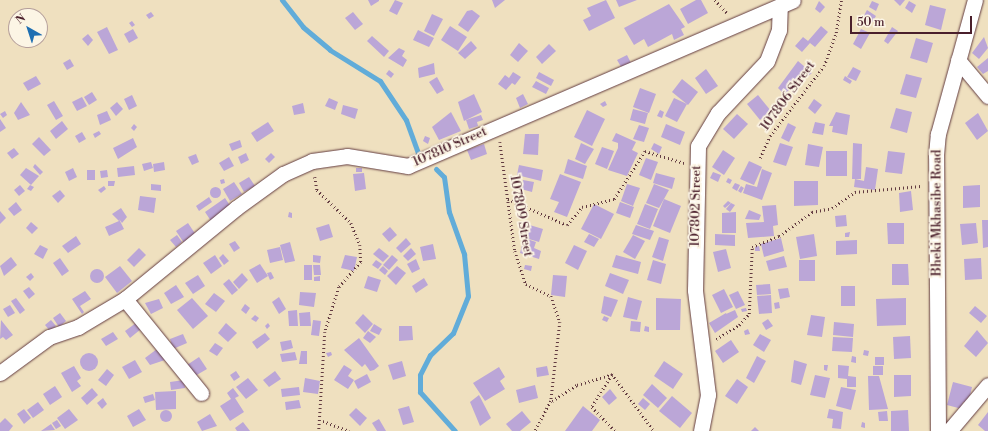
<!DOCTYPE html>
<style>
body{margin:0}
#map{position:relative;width:988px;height:431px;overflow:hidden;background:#efe0bf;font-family:"Libre Bodoni",serif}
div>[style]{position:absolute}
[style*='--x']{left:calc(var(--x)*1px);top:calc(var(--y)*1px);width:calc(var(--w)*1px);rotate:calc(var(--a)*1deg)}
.stream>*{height:5px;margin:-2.5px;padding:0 2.5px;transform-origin:2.5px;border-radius:2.5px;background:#61acd9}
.building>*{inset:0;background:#bba6d7}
.round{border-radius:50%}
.path>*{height:2.5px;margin-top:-1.25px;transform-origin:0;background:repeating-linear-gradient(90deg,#633c41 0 1px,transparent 0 4px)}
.roads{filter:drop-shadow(0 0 1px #633c41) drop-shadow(0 0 1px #633c41)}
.street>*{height:15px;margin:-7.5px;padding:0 7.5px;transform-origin:7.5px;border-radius:7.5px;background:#fff}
span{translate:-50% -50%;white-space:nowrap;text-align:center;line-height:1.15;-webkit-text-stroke:3.5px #fcf5e5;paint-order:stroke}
.street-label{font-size:13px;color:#4a1f2b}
.north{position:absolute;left:8px;top:8px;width:40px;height:40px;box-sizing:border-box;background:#fcf5e5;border:1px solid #b59f9b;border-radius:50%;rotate:321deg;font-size:11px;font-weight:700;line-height:16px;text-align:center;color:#4a1f2b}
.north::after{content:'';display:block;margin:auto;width:14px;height:18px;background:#1f6fb2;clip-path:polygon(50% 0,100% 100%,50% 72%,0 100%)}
.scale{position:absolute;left:850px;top:16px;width:122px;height:18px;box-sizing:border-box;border:2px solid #4a1f2b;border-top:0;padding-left:5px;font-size:12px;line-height:14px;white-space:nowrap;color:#4a1f2b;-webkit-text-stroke:3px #fcf5e5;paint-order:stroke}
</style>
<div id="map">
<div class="stream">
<i style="--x:282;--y:0;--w:34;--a:52"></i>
<i style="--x:303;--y:27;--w:35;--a:40"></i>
<i style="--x:330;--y:50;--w:59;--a:31.8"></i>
<i style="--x:380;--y:81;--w:47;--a:56.3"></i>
<i style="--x:406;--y:120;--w:38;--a:70"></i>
<i style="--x:436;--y:169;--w:11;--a:45"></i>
<i style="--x:444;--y:177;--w:35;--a:82"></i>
<i style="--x:449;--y:212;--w:45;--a:70.3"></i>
<i style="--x:464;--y:254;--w:42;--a:84.6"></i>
<i style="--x:468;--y:296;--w:40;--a:112"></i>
<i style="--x:453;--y:333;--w:32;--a:136"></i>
<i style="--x:430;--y:355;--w:22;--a:117"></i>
<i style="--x:420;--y:375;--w:17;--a:90"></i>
<i style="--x:420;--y:392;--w:52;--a:48.1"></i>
</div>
<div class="building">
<i style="clip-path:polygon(368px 0,379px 0,379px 1px,371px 6px)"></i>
<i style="clip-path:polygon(395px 0,403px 3px,397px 15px,389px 11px)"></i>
<i style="clip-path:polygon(492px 0,505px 0,495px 8px)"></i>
<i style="clip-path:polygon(606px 0,615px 18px,589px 31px,583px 20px,591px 16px,587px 8px)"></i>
<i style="clip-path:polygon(616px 0,637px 0,619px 7px)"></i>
<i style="clip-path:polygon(696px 0,701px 0,708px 13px,688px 24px,680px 9px)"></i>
<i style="clip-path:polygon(894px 0,905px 0,900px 6px)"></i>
<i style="clip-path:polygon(819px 1px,825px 7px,820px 13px,815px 9px)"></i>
<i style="clip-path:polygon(872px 1px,879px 4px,876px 11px,869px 7px)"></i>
<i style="clip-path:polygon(909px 1px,916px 5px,912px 13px,905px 8px)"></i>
<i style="clip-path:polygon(669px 4px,685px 27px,681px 29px,684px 35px,674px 40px,672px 34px,648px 47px,644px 39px,634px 45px,624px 28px)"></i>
<i style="clip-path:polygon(930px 5px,946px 9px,941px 30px,925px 25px)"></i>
<i style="clip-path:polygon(472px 10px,480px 16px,468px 32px,458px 25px,467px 11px)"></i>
<i style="clip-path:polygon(867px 10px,876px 16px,870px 26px,861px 21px)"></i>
<i style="clip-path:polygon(151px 12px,154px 16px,149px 19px,146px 15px)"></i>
<i style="clip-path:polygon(353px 12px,363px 24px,355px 30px,345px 18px)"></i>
<i style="clip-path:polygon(432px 14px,443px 19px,434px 36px,424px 31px)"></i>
<i style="clip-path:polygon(132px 21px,135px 25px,132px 27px,129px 23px)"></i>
<i style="clip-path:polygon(450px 26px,467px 37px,458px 51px,441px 40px)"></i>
<i style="clip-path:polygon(821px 26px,828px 32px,815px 47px,810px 43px,802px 52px,795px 46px,803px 37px,808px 41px)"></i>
<i style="clip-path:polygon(107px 27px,118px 50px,109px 54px,97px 32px)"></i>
<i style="clip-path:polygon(892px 27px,898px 31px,888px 44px,884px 41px)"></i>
<i style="clip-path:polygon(133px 29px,138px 38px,129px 43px,124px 34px)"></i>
<i style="clip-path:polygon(861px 29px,870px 33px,861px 49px,853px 44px)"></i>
<i style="clip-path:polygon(418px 30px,434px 38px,429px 47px,413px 40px)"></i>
<i style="clip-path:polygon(88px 34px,93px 40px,88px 46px,82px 39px)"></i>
<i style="clip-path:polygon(372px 36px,389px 51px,384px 57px,367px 41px)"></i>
<i style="clip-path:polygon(984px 37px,988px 48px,979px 59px,972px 53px)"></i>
<i style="clip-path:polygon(916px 38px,933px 43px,927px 63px,910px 58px)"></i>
<i style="clip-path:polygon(471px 41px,477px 48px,465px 59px,458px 53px)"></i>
<i style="clip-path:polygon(519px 43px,528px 51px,518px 62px,510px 55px)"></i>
<i style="clip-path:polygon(549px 44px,556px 51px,542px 64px,536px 57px)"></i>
<i style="clip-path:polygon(399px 48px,405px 51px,402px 56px,407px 60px,403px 67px,388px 58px)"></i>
<i style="clip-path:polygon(627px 55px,632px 65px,623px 70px,617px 60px)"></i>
<i style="clip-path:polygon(988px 58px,988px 71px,983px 74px,977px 67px)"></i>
<i style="clip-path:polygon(70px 59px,74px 66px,67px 70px,63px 63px)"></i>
<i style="clip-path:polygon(798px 61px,812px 73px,784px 94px,778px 88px)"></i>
<i style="clip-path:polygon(434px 63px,435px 74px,419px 78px,418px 68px)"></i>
<i style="clip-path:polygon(853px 67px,861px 71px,856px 81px,847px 77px)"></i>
<i style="clip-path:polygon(706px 69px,718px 86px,706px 94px,695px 78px)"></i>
<i style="clip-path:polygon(389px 70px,394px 74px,391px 78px,386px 74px)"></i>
<i style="clip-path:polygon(513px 72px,521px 77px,515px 85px,512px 83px,506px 90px,498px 84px,505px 75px,509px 78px)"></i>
<i style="clip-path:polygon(539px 72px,554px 80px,551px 86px,536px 78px)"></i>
<i style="clip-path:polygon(906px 74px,922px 78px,916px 98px,900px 94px)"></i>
<i style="clip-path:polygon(36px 76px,41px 84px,28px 91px,23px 83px)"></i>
<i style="clip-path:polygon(845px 76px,852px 81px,850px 84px,843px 80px)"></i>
<i style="clip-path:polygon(437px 77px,444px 90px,437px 94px,429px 82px)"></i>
<i style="clip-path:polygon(682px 79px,698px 92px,688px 105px,672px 92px)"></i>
<i style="clip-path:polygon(536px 81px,549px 88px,546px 94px,532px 87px)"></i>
<i style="clip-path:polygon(640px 88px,656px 94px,649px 113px,633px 107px)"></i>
<i style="clip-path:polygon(92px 92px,97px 100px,89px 105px,84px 97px)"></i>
<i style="clip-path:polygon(474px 94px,482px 112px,464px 121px,458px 102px)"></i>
<i style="clip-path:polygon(523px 94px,528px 104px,520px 108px,516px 98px)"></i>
<i style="clip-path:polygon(132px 95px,137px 106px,129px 110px,124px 99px)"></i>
<i style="clip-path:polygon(758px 95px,771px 111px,760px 120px,747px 104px)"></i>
<i style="clip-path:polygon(82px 97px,87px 106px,77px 111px,72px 102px)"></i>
<i style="clip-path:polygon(329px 98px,338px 102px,335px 110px,325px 106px)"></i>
<i style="clip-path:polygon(674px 98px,687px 104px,677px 122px,665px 116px)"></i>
<i style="clip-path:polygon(814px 99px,822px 105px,815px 114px,808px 108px)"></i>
<i style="clip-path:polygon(54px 101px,63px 116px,56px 120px,47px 105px)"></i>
<i style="clip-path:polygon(605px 101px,607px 105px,603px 107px,600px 104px)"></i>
<i style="clip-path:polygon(21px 102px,30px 115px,18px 120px,14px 113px)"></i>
<i style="clip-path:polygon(117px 102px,123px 109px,116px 116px,110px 108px)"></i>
<i style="clip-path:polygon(303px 103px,305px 113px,294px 115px,292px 106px)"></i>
<i style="clip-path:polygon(343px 105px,358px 109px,355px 119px,341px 114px)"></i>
<i style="clip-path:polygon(896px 108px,912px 112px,907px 133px,890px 128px)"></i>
<i style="clip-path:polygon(633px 109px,648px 113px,645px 124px,630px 120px)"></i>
<i style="clip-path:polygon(587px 110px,605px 119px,592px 146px,574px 137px)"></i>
<i style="clip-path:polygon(660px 110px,664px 112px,662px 118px,657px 116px)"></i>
<i style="clip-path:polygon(5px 111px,7px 115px,3px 118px,0 114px)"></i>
<i style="clip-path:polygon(107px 111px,111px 120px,100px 125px,97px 115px)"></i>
<i style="clip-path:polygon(451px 112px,461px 131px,439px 140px,432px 127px)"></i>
<i style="clip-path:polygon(836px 112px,850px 115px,847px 135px,832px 132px,833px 126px,829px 126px)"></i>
<i style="clip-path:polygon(978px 113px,988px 131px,977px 140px,965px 123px)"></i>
<i style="clip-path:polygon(737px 114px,748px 124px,734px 139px,723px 129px)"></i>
<i style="clip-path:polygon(481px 115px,483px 120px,477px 122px,478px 126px,469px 129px,466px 120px)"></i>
<i style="clip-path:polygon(0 119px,6px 128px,0 132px)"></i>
<i style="clip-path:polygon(62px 121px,68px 129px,56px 139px,50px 131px)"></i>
<i style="clip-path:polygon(268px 122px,274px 131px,257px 142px,251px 133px)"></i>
<i style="clip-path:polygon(815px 122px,825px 124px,823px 135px,812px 133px)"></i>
<i style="clip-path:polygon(788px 123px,796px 127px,789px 142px,781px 138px)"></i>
<i style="clip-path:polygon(134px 124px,137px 127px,134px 131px,131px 128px)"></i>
<i style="clip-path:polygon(666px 124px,685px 132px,680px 145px,661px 137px)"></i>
<i style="clip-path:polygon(639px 125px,649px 128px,644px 142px,633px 139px)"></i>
<i style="clip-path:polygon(99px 131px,101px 134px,95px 138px,93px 134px)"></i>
<i style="clip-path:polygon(82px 132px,86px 139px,79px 143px,75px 136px)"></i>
<i style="clip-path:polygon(616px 133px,636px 142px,632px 150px,638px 153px,627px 176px,608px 170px,618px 148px,618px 143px,612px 141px)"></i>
<i style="clip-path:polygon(525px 134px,539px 134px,538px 155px,523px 154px)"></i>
<i style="clip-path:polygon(425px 136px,430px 138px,428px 144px,423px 141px)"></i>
<i style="clip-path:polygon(39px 137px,51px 150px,44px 156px,32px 144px)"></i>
<i style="clip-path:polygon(133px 138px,137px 147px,118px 159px,113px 148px,123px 143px,126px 149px,123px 143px)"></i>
<i style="clip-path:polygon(240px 140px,242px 147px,232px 151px,229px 144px)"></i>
<i style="clip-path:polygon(581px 143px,594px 149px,585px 164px,575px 159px)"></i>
<i style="clip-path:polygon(654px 143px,662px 147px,659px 154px,651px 149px)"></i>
<i style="clip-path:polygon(780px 143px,793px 147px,786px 166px,773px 162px)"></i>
<i style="clip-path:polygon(853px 143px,862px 144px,861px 179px,852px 179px)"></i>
<i style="clip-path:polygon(484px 144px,487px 154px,471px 160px,467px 150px)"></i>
<i style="clip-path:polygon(808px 144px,823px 147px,819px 167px,805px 165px)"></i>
<i style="clip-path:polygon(602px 147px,614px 151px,607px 169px,595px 164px)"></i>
<i style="clip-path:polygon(14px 148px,19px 154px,12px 159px,7px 153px)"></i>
<i style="clip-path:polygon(723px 150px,735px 158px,724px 175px,712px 167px)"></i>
<i style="clip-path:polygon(826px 151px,847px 151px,847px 176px,826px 176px)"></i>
<i style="clip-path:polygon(888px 151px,905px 153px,902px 174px,885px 172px)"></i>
<i style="clip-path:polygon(246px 153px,249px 160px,241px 164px,238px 157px)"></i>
<i style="clip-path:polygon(271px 153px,275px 157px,269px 163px,265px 159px)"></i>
<i style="clip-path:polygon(196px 154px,199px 162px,192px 165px,188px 157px)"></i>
<i style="clip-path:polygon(229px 157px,234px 166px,224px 171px,219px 163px)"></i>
<i style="clip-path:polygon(646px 158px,658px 162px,651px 180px,639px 175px)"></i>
<i style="clip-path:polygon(568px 159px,587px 166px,583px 179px,564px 173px)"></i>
<i style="clip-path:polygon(749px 161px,762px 167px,754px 185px,740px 179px)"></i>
<i style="clip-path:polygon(151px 162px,153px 168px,144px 171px,142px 164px)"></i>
<i style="clip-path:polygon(164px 162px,165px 170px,154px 172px,153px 164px)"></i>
<i style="clip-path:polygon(35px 164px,43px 172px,40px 175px,33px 167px)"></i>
<i style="clip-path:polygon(519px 165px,543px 170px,541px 181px,517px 175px)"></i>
<i style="clip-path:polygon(134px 166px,135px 175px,118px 177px,117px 168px)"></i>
<i style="clip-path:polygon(866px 167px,878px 169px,875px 190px,854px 187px,855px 179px,864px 181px)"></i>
<i style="clip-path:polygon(26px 168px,39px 176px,31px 185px,20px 175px)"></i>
<i style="clip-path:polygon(73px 168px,77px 177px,69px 181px,65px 172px)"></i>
<i style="clip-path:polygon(356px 168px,362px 168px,362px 172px,356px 172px)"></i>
<i style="clip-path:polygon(762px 169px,772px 173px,762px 200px,743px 193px,746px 184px,757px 187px)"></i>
<i style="clip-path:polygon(87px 170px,95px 170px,95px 180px,87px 180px)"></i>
<i style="clip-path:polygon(107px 170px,108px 177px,101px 178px,100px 171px)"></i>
<i style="clip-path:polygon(713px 172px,721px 175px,718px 182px,710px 178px)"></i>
<i style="clip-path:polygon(364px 173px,366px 189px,355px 191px,353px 174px)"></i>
<i style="clip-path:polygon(656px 173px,675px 178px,672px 189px,653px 183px)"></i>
<i style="clip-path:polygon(560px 174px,581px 182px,567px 217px,554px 212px,559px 202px,550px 199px)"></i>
<i style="clip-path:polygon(249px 177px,255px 186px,244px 192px,239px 183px)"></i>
<i style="clip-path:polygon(728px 178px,732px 180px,730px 184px,726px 182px)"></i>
<i style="clip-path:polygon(224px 179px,225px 183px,221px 184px,220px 180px)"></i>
<i style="clip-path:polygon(523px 180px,534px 182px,532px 192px,521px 189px)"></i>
<i style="clip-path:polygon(108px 181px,115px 181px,114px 186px,108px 186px)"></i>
<i style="clip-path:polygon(794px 181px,818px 181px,818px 205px,794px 206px)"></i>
<i style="clip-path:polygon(234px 182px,242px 194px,230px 201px,223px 189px)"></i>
<i style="clip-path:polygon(735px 183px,740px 185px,737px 191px,732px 188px)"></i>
<i style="clip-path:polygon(151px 184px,161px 185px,161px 191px,151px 190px)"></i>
<i style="clip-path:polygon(627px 184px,640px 188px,633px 206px,621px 201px)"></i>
<i style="clip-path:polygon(654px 184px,669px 190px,659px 208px,646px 203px)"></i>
<i style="clip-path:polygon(20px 185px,25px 191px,19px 196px,14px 190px)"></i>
<i style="clip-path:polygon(30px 185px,34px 187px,31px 191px,27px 189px)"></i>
<i style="clip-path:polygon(980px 185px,980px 207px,963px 208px,963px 186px)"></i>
<i style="clip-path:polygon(104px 186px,106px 189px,101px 193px,98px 190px)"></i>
<i style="clip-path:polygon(741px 186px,744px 188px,741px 193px,738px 191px)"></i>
<i class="round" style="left:209.5px;top:186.5px;width:11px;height:11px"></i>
<i style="clip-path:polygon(60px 190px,65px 196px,58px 203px,52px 196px)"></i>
<i style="clip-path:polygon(911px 191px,913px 210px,900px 212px,899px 193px)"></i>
<i style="clip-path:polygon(140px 196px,156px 198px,154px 213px,138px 210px)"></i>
<i style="clip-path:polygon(209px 197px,212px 202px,199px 211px,196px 206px)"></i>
<i style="clip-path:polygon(225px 198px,231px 207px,211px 221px,205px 212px)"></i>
<i style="clip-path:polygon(664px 199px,681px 206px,670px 233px,653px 226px)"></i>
<i style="clip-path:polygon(728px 201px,731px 203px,725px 208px,723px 206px)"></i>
<i style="clip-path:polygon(16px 202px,22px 210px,14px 216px,8px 209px)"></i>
<i style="clip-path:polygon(620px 202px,634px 207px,630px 218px,616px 213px)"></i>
<i style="clip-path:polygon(731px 203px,735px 205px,730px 212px,726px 209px)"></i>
<i style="clip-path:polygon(594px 204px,614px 214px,601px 239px,581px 229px)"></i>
<i style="clip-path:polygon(645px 204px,658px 209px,650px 229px,637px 224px)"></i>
<i style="clip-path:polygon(776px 205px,778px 225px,773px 226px,774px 236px,748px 238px,746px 223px,764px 222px,762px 206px)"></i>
<i style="clip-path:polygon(121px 208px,127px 217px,122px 223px,119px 219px,124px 229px,109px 236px,105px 227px,119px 221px,112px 214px)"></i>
<i style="clip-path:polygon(749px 210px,761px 215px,759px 220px,745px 219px)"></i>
<i style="clip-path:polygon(0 211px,6px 218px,0 224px)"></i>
<i style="clip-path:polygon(289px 212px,292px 213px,292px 218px,288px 217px)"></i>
<i style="clip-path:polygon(736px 212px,736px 233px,722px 233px,722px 213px)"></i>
<i style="clip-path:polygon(846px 215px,847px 226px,836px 227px,835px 216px)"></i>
<i style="clip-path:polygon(982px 220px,988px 220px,988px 247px,983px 248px)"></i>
<i style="clip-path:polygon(31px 222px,38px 228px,32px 234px,26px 228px)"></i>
<i style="clip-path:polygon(188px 223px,196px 235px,184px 243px,176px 231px)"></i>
<i style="clip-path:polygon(523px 223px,543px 229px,539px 242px,519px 236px)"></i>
<i style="clip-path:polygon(887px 223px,904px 223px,904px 244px,888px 244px)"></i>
<i style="clip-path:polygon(976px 223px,978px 243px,962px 245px,960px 224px)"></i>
<i style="clip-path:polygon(329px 224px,333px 237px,320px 241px,316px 228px)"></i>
<i style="clip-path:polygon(636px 225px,654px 231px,650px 240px,632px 234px)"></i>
<i style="clip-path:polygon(390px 227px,397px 235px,389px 242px,382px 234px)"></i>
<i style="clip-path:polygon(850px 232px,849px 237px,845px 237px,845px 233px)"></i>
<i style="clip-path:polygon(589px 234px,599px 239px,594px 247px,584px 242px)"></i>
<i style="clip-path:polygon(715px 234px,735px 235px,735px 246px,715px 245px)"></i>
<i style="clip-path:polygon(814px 234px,817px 256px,800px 259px,796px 237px)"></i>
<i style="clip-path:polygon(177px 235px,182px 242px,176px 247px,170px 240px)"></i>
<i style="clip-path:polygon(633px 235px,645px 241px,635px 259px,623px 252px)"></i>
<i style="clip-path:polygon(76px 236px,81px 244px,68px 253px,62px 246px)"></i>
<i style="clip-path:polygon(659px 237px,669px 240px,663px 261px,652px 257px,656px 246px,660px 248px,656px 246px)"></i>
<i style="clip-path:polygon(406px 238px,411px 244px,401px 253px,396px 248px)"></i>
<i style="clip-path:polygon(524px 238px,536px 242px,534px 248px,541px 251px,539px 259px,520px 253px)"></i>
<i style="clip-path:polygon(781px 238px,784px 251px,764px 257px,761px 244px)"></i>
<i style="clip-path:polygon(857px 240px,857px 254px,836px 255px,836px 241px)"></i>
<i style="clip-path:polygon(235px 241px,240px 248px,234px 252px,229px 244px)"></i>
<i style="clip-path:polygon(290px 242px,295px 261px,285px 263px,280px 245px)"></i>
<i style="clip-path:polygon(433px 244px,436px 259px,423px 261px,420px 247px)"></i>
<i style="clip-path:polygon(40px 245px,48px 249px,43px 259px,34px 254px)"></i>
<i style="clip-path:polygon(574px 245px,587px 251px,578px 270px,565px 263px)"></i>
<i style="clip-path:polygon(759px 246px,760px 251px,755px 251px,755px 247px)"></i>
<i style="clip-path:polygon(280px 247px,283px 260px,270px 263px,267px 250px)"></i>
<i style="clip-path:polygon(139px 248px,146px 255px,134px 267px,127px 260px)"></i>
<i style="clip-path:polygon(379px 248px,389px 256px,383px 262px,373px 254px)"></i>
<i style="clip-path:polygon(411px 248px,416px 254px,408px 261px,403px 256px)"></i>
<i style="clip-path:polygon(726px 249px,731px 268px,718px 272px,713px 252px)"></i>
<i style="clip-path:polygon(223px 254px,229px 261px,224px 265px,219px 258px)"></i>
<i style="clip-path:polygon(215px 255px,222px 266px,211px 274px,203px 263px)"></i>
<i style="clip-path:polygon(313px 255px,321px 256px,320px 263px,313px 262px)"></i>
<i style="clip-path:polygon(345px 255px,357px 257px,354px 271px,341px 268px)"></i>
<i style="clip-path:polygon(392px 255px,398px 260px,389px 270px,383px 265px)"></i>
<i style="clip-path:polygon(616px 255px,641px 262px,638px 274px,612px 267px)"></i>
<i style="clip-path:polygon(784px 256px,787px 267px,769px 271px,766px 261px)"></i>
<i style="clip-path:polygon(11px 257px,17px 265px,4px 276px,0 266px)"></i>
<i style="clip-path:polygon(60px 258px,69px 271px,62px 276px,53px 263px)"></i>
<i style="clip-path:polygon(981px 258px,982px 279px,965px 280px,964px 259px)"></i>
<i style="clip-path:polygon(416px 259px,420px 269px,412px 273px,407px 264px)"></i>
<i style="clip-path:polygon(376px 260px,382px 264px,378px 269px,372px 265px)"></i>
<i style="clip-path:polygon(653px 260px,666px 264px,661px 284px,647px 280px)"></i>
<i style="clip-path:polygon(799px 260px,815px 260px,815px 281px,799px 281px)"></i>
<i style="clip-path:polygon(260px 264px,268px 276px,257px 283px,249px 270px)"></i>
<i style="clip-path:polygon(892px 264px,908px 264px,909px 285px,892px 285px)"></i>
<i style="clip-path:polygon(304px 265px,312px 265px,312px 280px,304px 280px)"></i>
<i style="clip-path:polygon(313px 265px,320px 265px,321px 275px,314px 275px)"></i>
<i style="clip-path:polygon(525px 265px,532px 266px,531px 271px,524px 269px)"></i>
<i style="clip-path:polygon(120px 266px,132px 281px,117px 293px,105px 277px)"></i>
<i style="clip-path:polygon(383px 266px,388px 271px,385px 275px,379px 270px)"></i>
<i style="clip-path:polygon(397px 266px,406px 273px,396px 285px,387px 276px)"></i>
<i class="round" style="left:90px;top:269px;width:14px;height:14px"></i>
<i style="clip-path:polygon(271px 272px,274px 278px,270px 280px,267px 273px)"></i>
<i style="clip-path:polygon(31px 273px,34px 277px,30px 281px,26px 277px)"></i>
<i style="clip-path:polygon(242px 273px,248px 280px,239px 289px,233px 282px)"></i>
<i style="clip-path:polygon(610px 273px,629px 280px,623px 294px,605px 286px)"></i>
<i style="clip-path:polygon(198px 275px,205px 286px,193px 294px,185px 283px)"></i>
<i style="clip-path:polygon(553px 275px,567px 276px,565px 297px,551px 295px)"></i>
<i style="clip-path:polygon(320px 276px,320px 281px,314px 281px,314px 277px)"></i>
<i style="clip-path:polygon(368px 276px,381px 280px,377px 292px,364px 288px)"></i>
<i style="clip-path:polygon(424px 278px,428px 285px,416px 293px,412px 286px)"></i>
<i style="clip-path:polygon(229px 279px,238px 290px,232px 295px,223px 284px)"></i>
<i style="clip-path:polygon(770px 284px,771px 294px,757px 295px,756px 285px)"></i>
<i style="clip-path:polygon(176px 285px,184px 297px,171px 304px,164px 293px)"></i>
<i style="clip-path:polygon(841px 286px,855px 286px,855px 306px,841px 306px)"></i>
<i style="clip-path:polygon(29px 287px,35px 294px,29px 299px,23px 291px)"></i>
<i style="clip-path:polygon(788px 288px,790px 297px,780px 299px,778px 289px)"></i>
<i style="clip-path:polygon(724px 289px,733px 307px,721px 313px,712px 295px)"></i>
<i style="clip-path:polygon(85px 291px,91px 299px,80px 306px,84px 312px,82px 314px,72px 299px)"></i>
<i style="clip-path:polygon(738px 291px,745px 305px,736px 309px,729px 295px)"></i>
<i style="clip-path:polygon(300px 292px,316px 293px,314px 307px,299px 305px)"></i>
<i style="clip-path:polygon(214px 293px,225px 301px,216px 312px,205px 304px)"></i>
<i style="clip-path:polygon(771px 295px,772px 313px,759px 314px,757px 296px)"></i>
<i style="clip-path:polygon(604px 296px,618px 300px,611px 317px,601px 313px)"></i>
<i style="clip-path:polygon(279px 297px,286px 309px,279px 314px,272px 302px)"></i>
<i style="clip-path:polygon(628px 297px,642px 301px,637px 320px,623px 317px)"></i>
<i style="clip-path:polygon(16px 298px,25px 310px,20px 314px,11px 301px)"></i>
<i style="clip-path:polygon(192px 298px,208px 316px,193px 329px,177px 310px)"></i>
<i style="clip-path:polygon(656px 298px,681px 299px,680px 330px,656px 330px)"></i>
<i style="clip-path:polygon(906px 298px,906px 325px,877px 326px,876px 299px)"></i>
<i style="clip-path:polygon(159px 299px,163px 308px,151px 314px,145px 303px)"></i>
<i style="clip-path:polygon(779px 302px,780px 308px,775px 309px,774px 303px)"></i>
<i style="clip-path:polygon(245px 304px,250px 308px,246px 314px,241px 310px)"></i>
<i style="clip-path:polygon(10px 305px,15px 313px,8px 317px,3px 309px)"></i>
<i style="clip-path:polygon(975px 306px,987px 316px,981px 323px,969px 313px)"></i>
<i style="clip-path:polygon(746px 308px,747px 311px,742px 312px,741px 309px)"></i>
<i style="clip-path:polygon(297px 310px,298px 326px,289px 326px,288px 311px)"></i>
<i style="clip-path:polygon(735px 310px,738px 317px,715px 333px,709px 323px,726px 313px,728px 318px,726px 314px)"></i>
<i style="clip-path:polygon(310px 312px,311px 326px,300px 326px,299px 313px)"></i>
<i style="clip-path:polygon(60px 313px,66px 321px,59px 327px,53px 318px)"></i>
<i style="clip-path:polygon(363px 314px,373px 324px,365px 333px,355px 323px)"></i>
<i style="clip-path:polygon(255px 315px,259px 318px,256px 322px,251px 319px)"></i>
<i style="clip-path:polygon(811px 315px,825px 317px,822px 337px,807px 335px)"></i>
<i style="clip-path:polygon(604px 316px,609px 318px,607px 322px,602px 320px)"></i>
<i style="clip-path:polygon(768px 319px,773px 326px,766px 330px,762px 323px)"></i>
<i style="clip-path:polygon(1px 320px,13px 335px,6px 340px,3px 337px,0 339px)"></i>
<i style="clip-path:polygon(51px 320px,56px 326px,50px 331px,45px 325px)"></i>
<i style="clip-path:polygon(313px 320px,321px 321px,319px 336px,311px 335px)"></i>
<i style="clip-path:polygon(631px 321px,641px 322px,640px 332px,630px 331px)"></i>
<i style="clip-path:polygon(834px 322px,854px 324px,853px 337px,833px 335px)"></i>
<i style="clip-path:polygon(136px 323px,141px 329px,130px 338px,125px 331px)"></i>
<i style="clip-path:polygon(226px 323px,237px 333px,228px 342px,218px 333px)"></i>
<i style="clip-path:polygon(268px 323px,270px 326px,267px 329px,265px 326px)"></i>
<i style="clip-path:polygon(374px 324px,382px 329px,379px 335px,370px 331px)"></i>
<i style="clip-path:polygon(399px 326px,412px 326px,413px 340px,399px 341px)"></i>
<i style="clip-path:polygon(645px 326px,649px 327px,649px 332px,644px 331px)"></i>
<i style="clip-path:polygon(748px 329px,750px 334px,745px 335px,744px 331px)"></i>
<i style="clip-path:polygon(977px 330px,988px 343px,976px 357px,964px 346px)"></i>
<i style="clip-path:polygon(368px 331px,376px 337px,370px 343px,363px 338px)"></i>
<i style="clip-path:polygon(113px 332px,118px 339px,106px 346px,101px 339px)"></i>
<i style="clip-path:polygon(265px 333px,270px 339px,257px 349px,252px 342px)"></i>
<i style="clip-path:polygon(183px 334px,187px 343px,173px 349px,170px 339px)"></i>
<i style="clip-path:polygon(760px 334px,771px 340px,764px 352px,753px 345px)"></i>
<i style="clip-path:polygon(910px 336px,911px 358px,894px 359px,893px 337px)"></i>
<i style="clip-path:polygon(833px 337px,853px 338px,852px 352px,832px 351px)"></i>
<i style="clip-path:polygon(359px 338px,379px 366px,374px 370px,370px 371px,365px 364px,362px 367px,344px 350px)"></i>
<i style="clip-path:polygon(291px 340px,293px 348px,282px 351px,280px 342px)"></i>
<i style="clip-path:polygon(731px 340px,739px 352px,723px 363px,715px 351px)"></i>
<i style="clip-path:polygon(215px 343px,223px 348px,217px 356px,209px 351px)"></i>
<i style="clip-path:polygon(157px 349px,165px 360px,150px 365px,145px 358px)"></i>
<i style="clip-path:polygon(864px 350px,869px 351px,868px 356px,863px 355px)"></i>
<i style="clip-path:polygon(301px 351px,307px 351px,307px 364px,299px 364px)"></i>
<i style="clip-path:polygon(295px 352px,297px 360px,282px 362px,280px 354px)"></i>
<i style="clip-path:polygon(331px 352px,332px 355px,328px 357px,326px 353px)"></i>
<i class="round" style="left:80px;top:353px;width:18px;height:18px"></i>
<i style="clip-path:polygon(757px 356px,766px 361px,754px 383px,746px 378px)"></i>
<i style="clip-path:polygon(852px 356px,856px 357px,856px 363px,851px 362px)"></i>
<i style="clip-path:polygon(199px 357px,207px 369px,195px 376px,187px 365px)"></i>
<i style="clip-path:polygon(875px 357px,884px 357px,884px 365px,875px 365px)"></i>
<i style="clip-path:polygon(135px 360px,142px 372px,129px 379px,122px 367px)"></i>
<i style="clip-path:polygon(794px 360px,807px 364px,801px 385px,791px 382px)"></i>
<i style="clip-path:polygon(402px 361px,406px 376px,393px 380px,388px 365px)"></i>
<i style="clip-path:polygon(664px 361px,683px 374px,673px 389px,654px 376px)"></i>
<i style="clip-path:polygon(344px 365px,352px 370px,348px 376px,354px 380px,348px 389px,334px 380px)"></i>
<i style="clip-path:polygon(824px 365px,828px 365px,827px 371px,824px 370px)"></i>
<i style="clip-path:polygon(838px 365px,849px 366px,848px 376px,856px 377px,856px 387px,847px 387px,847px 379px,838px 378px)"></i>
<i style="clip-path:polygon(74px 366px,81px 378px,77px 381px,81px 386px,72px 392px,61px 373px)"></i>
<i style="clip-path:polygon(547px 366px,549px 375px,537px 377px,536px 368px)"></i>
<i style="clip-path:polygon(873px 366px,883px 366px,883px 375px,873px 375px)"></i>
<i style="clip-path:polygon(499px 367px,505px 377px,500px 381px,505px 389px,485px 401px,473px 383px)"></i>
<i style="clip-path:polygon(107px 369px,114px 375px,106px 386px,98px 380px)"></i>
<i style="clip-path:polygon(236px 371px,240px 377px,234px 381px,230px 375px)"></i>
<i style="clip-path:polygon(275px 371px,281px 379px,269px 387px,263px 380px)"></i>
<i style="clip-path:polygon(367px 374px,371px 382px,358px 389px,354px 381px)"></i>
<i style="clip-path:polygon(815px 375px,830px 378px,825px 398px,810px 395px)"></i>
<i style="clip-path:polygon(894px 375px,911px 375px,911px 396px,894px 397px)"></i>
<i style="clip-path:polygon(868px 376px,879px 376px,888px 409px,869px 410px)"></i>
<i style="clip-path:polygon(248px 378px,258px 390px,246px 399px,236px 387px)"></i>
<i style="clip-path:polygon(305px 378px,320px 381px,318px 394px,303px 392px)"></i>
<i style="clip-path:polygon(737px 379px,748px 387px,737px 404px,725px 396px)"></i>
<i style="clip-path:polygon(184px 380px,185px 388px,171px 390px,170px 382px)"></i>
<i style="clip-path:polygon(953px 382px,972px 387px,968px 404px,963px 402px,962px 409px,947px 405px)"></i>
<i style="clip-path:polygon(652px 384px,667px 398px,658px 408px,643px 395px)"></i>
<i style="clip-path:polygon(535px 385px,538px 398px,519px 403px,516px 390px)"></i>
<i style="clip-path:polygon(55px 386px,62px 397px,50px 405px,43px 394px)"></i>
<i style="clip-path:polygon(299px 387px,300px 395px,282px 397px,281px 389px)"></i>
<i style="clip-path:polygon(841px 387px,856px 390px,851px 410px,836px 406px)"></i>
<i style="clip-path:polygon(92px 388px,98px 395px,87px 405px,81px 398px)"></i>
<i style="clip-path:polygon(233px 388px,239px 396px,235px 398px,244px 412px,230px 421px,220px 406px,231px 399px,227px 393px)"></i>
<i style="clip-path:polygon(610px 389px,617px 398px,609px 405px,602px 397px)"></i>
<i style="clip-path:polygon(176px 391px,176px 409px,156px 410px,155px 392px)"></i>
<i style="clip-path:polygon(153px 394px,155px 400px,145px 403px,143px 397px)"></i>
<i style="clip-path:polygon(479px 395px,491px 418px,480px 426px,470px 402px)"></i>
<i style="clip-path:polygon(672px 396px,692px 413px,680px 428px,659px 411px)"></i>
<i style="clip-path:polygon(103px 398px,107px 404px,102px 409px,97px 403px)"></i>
<i style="clip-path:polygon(643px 398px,650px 404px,645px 410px,638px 404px)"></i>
<i style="clip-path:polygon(299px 400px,301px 408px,286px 410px,285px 402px)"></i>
<i style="clip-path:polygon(38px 402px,44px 410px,33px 418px,27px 410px)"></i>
<i style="clip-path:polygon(409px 406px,414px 422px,403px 425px,398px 409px)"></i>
<i style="clip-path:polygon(583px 406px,600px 420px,592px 431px,565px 431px)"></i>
<i style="clip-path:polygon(356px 408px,367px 418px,360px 426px,349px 415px)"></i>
<i style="clip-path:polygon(24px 409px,31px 418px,24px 424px,17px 414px)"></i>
<i style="clip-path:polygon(69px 409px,78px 420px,65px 429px,57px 418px)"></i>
<i style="clip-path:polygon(139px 409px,146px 420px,133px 427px,127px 416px)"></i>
<i style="clip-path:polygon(829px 409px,843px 412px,841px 429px,832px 428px,833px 419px,827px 418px)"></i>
<i class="round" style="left:160px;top:410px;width:12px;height:12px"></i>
<i style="clip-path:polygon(908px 410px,909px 431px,891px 431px,891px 411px)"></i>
<i style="clip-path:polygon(522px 411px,531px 422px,520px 431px,512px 431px,506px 424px)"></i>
<i style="clip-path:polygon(887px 411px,888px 421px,879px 421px,878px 412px)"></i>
<i style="clip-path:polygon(988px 412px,988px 431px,985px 431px,978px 425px)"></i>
<i style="clip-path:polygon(210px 414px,217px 426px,202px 431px,197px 422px)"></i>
<i style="clip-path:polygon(5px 418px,13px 426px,9px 431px,0 431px,0 423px)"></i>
<i style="clip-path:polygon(379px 419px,386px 431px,377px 431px,372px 423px)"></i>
<i style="clip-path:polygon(57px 420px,61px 426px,56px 429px,52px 423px)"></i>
<i style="clip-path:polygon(243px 422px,250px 431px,237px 431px,235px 428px)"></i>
<i style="clip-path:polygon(862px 422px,865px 423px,865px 428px,861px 427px)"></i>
<i style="clip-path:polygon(51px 424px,55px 430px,41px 431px)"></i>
<i style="clip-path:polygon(755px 427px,759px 431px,751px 431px)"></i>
</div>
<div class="path">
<i style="--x:715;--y:0;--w:18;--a:47"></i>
<i style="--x:500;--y:142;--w:110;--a:82.2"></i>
<i style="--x:515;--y:251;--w:35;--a:72"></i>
<i style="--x:526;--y:284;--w:28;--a:26"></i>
<i style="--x:551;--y:296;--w:28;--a:71"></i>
<i style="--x:560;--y:322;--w:80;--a:96.5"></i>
<i style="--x:551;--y:401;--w:34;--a:118"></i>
<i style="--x:760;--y:158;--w:24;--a:-66"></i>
<i style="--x:770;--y:136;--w:88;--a:-52.4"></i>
<i style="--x:824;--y:66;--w:35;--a:-70"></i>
<i style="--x:836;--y:33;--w:33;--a:-81"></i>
<i style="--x:315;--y:177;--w:13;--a:81"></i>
<i style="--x:317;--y:190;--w:47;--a:44.1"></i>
<i style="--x:351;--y:223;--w:24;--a:68"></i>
<i style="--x:360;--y:245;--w:17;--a:87"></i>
<i style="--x:361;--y:262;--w:33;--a:131"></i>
<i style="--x:339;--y:287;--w:47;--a:107.3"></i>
<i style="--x:325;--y:332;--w:99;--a:93.5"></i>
<i style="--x:508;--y:199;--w:64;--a:23.8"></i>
<i style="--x:567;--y:225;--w:23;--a:-50"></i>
<i style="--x:582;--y:207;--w:33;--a:-14"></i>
<i style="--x:614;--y:199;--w:57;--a:-57.1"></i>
<i style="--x:645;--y:151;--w:41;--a:17.1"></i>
<i style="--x:716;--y:339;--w:27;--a:-31"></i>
<i style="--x:739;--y:325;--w:15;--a:-48"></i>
<i style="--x:749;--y:314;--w:67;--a:-87.4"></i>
<i style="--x:752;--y:247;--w:29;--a:-22"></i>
<i style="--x:779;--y:236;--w:41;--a:-36"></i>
<i style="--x:812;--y:212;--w:20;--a:-11"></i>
<i style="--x:832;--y:208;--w:28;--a:-35"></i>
<i style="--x:855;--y:192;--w:66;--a:-5.2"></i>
<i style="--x:612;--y:375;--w:38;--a:122"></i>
<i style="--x:592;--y:407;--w:33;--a:46"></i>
<i style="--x:552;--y:401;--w:30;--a:-33"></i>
<i style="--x:577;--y:385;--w:37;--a:-17"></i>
<i style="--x:612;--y:374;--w:71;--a:53.6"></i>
<i style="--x:323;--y:421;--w:28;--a:21"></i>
</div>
<div class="roads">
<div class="street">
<i style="--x:958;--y:60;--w:47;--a:50.2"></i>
<i style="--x:125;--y:299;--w:121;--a:51"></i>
<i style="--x:0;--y:373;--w:61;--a:-36.3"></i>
<i style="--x:49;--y:337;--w:31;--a:-19"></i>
<i style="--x:78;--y:327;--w:55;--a:-30.8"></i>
<i style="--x:125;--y:299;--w:144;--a:-39.3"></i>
<i style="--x:236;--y:208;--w:58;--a:-35.9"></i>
<i style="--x:283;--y:174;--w:32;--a:-24"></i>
<i style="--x:312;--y:161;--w:35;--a:-8"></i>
<i style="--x:347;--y:156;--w:62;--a:9.3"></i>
<i style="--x:408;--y:166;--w:419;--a:-23.3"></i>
<i style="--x:701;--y:431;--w:37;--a:-79"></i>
<i style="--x:708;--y:395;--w:106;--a:-97.1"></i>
<i style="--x:695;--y:290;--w:144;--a:-88.8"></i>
<i style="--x:698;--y:146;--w:39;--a:-59"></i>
<i style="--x:718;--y:113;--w:71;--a:-46.7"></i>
<i style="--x:767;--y:61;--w:33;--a:-69"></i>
<i style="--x:779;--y:30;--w:23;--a:-88"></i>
<i style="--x:938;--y:431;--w:276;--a:-90.4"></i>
<i style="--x:936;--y:155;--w:21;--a:-85"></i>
<i style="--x:938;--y:134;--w:139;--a:-74.6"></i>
<i style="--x:949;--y:431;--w:60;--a:-49.7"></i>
</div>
</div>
<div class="street-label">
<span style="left:788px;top:96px;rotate:-54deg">107806 Street</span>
<span style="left:450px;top:147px;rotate:-24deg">107810 Street</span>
<span style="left:696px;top:206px;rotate:-89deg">107802 Street</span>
<span style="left:937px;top:213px;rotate:-90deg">Bheki Mkhasibe Road</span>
<span style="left:521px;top:216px;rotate:80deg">107809 Street</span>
</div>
<div class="north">N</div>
<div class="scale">50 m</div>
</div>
